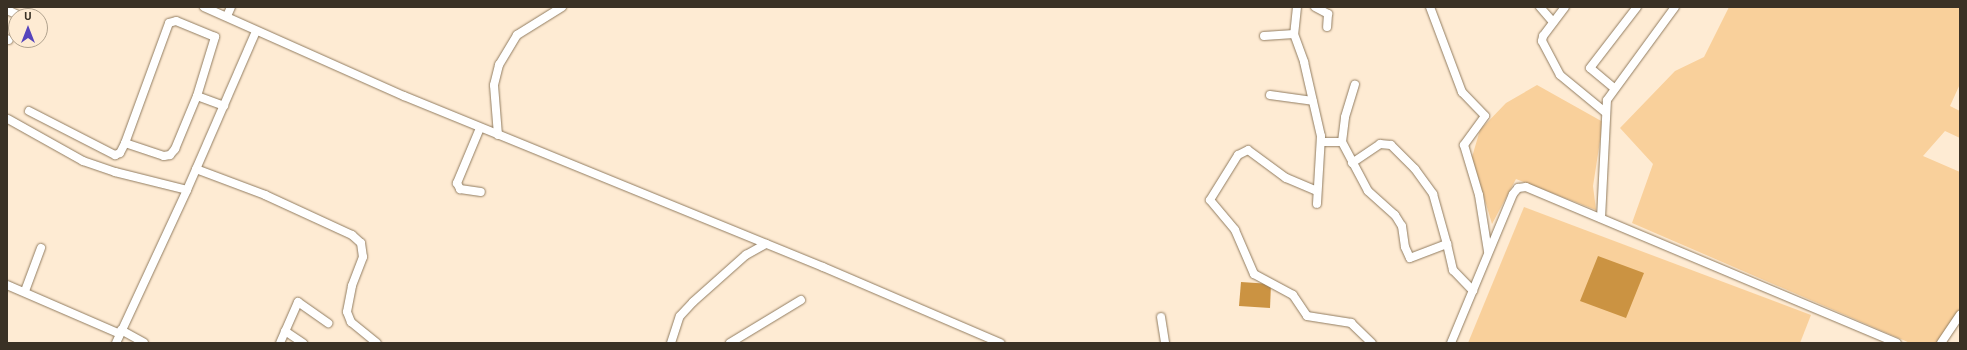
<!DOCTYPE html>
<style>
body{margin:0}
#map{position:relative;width:1967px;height:350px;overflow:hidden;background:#feebd3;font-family:Roboto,sans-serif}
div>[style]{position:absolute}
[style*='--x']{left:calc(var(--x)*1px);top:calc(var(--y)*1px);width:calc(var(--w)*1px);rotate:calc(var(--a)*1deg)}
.green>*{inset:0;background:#f9d09b}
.water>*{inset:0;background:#cb9342}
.roads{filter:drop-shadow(0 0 1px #917c60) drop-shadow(0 0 1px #917c60)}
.minor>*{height:8px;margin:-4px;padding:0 4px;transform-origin:4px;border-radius:4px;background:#fff}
span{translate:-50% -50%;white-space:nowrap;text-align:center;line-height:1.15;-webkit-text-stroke:4px #feebd3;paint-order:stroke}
.frame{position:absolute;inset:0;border:8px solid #3a3125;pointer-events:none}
.north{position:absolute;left:8px;top:8px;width:40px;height:40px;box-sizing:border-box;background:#feebd3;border:1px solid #b0a18d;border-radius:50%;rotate:0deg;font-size:11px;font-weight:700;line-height:16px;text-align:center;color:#3a3125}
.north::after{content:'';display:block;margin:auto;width:14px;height:18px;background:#5644bc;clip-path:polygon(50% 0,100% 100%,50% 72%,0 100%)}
</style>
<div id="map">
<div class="green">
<i style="clip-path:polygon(1729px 7px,1960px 7px,1960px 84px,1950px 106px,1960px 111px,1960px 138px,1945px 131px,1923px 156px,1960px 172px,1960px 317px,1939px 343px,1910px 343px,1632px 223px,1653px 164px,1620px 128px,1675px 71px,1704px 57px)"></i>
<i style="clip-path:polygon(1537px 85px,1603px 122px,1593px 186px,1596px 210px,1516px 179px,1492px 224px,1472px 157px,1480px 130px,1506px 103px)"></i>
<i style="clip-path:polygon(1524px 207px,1811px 315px,1800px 343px,1468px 343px)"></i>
</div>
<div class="water">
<i style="clip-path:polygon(1598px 256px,1644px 273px,1626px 318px,1580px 301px)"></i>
<i style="clip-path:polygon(1241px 282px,1271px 284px,1270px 308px,1239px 306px)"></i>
</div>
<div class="roads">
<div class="minor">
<i style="--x:204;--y:7;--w:219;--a:24"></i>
<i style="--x:404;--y:96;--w:453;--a:22.2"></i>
<i style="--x:823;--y:267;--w:193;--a:23.2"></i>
<i style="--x:1297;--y:7;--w:27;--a:96"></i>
<i style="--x:1294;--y:34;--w:30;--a:70"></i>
<i style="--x:1304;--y:62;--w:76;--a:77.1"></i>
<i style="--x:1321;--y:136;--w:68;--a:93.4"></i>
<i style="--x:1315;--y:7;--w:15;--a:28"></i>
<i style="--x:1328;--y:14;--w:13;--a:94"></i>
<i style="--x:1430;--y:7;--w:91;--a:69.4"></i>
<i style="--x:1462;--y:92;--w:33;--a:46"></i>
<i style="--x:1485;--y:116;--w:36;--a:126"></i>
<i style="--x:1464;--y:145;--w:52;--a:73.3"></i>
<i style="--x:1479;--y:195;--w:57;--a:80.9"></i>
<i style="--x:1540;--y:7;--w:20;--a:49"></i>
<i style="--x:1565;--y:7;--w:36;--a:127"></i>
<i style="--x:1543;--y:36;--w:5;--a:101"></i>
<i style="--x:1542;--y:41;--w:38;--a:62"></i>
<i style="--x:1560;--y:75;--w:58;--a:39.4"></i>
<i style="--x:7;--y:10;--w:12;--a:24"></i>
<i style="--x:227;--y:16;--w:10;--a:-66"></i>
<i style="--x:1264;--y:36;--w:30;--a:-4"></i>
<i style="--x:7;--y:39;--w:2;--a:27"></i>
<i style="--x:1614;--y:88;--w:31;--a:-140"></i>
<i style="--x:1590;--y:68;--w:77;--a:-52.4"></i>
<i style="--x:1270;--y:95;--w:43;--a:7.9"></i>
<i style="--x:197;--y:96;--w:29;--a:20"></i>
<i style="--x:29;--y:111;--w:97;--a:27.1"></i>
<i style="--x:115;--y:155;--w:5;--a:-22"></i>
<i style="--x:120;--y:153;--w:11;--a:-63"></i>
<i style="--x:125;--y:143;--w:41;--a:18.4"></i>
<i style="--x:164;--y:156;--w:6;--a:-9"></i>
<i style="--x:170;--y:155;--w:8;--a:-50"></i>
<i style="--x:175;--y:149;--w:57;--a:-67.5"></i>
<i style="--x:197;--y:96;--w:62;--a:-73"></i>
<i style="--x:215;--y:37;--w:42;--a:-157.7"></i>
<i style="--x:176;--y:21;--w:7;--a:164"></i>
<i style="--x:169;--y:23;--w:128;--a:110.1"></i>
<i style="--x:8;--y:119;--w:86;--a:29.2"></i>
<i style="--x:83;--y:161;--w:34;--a:19"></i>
<i style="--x:115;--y:172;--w:74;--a:14"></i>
<i style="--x:480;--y:128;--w:60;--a:112.7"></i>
<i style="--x:457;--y:183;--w:7;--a:63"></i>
<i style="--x:460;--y:189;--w:21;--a:8"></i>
<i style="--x:498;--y:135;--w:50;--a:-94.6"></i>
<i style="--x:494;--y:85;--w:21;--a:-76"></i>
<i style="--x:499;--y:65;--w:35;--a:-59"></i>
<i style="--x:517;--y:35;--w:53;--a:-31.9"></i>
<i style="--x:1321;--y:142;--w:21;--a:0"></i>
<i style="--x:1342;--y:142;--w:55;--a:62"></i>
<i style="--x:1368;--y:191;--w:36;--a:42"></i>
<i style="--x:1395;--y:215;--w:13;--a:58"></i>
<i style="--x:1402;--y:226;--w:21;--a:82"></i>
<i style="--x:1405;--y:247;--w:12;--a:66"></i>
<i style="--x:1410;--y:258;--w:40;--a:-21"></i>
<i style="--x:1447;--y:244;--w:27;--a:77"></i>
<i style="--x:1453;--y:270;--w:29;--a:46"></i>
<i style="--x:1342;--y:142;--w:25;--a:-83"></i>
<i style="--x:1345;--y:117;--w:34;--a:-73"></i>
<i style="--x:1352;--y:163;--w:34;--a:-34"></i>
<i style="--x:1380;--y:144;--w:11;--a:5"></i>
<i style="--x:1391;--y:145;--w:34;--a:45"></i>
<i style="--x:1415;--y:169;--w:31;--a:54"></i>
<i style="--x:1433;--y:194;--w:52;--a:74.4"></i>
<i style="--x:196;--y:169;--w:74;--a:20.6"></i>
<i style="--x:265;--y:195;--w:96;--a:24.7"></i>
<i style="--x:352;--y:235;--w:12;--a:42"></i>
<i style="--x:361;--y:243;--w:14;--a:82"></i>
<i style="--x:363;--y:257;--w:31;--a:111"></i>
<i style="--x:352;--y:286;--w:26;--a:101"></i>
<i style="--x:347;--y:312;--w:11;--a:68"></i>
<i style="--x:351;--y:322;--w:33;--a:39"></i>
<i style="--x:1317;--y:191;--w:34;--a:-157"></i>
<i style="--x:1286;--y:178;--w:47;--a:-143.6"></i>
<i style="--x:1248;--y:150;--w:11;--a:153"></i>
<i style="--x:1238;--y:155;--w:53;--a:121.9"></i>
<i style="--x:1210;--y:200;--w:39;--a:50"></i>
<i style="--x:1235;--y:230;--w:48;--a:66.6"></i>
<i style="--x:1254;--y:274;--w:44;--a:28.3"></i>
<i style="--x:1293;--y:295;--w:25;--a:56"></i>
<i style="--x:1307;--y:316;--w:45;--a:9"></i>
<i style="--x:1351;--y:323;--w:29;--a:44"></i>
<i style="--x:1601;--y:218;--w:118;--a:-87.1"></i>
<i style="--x:1607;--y:100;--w:115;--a:-53.8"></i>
<i style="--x:7;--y:285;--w:123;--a:23.4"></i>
<i style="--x:25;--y:291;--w:46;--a:-69.6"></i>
<i style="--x:1161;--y:317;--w:26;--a:81"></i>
<i style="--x:121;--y:330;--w:26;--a:29"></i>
<i style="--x:285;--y:331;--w:22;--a:34"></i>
<i style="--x:116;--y:343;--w:169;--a:-65.1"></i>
<i style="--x:187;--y:190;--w:173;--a:-66.5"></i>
<i style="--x:280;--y:343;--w:45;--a:-66.3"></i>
<i style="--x:298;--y:302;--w:37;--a:35"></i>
<i style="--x:671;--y:343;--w:28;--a:-72"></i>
<i style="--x:680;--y:316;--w:19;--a:-47"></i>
<i style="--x:693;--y:302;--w:71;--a:-41.6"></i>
<i style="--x:746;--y:255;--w:23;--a:-29"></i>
<i style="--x:730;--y:343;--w:83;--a:-31.2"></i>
<i style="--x:1451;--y:343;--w:161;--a:-67.4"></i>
<i style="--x:1513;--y:194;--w:8;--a:-50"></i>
<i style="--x:1518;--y:188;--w:8;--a:-7"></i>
<i style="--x:1526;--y:187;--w:402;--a:22.8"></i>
<i style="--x:1941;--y:343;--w:34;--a:-56"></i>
</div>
</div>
<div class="frame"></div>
<div class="north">U</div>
</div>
